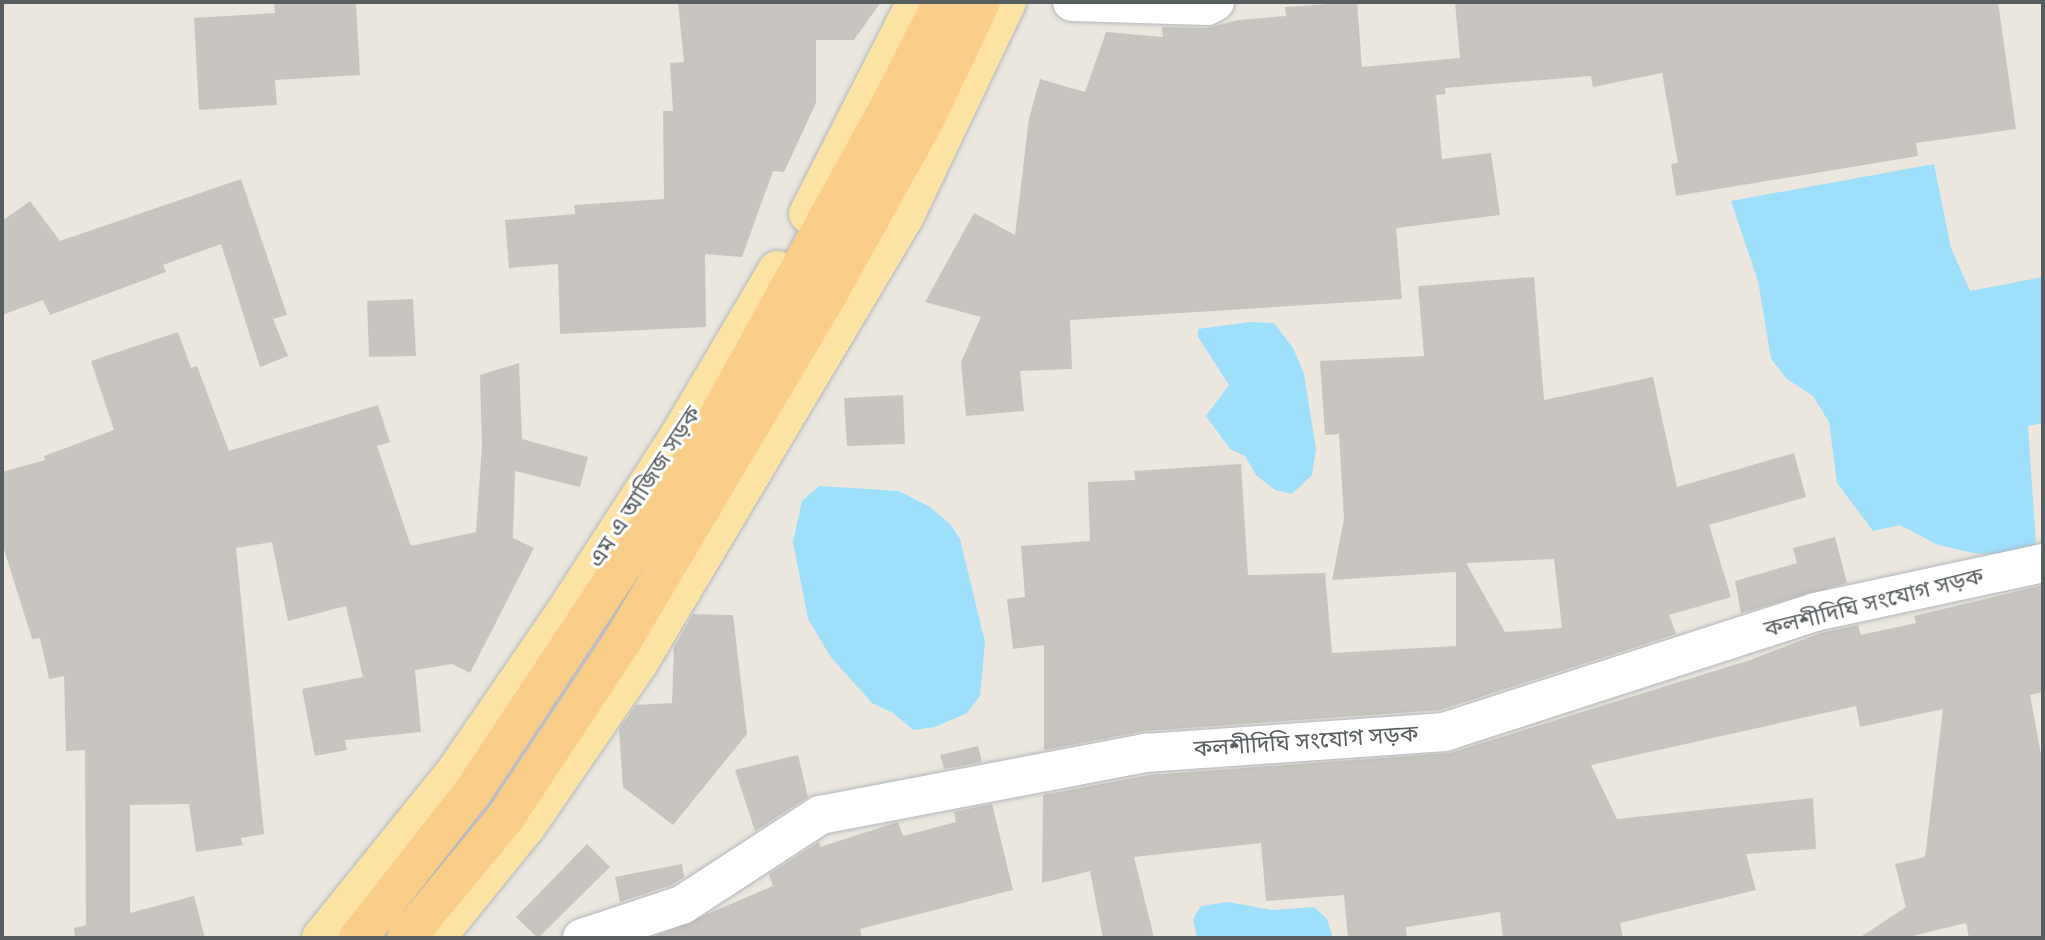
<!DOCTYPE html>
<meta charset="utf-8">
<style>
body{margin:0}
#map{position:relative;width:2045px;height:940px;overflow:hidden;background:#ebe7df;font-family:Roboto,"Noto Sans Bengali",sans-serif}
div>[style]{position:absolute}
[style*='--x']{left:calc(var(--x)*1px);top:calc(var(--y)*1px);width:calc(var(--w)*1px);rotate:calc(var(--a)*1deg)}
.water>*{inset:0;background:#9edffc}
.building>*{inset:0;background:#c8c4bf}
.roads{filter:drop-shadow(0 0 2px #b2b6ba) drop-shadow(0 0 2px #b2b6ba)}
.street>*{height:38px;margin:-19px;padding:0 19px;transform-origin:19px;border-radius:19px;background:#fff}
.primary>*{height:38px;margin:-19px;padding:0 19px;transform-origin:19px;border-radius:19px;background:#fce3a3}
.highway>*{height:38px;margin:-19px;padding:0 19px;transform-origin:19px;border-radius:19px;background:#f9ce88}
span{translate:-50% -50%;white-space:nowrap;text-align:center;line-height:1.15;-webkit-text-stroke:6px #fff;paint-order:stroke}
.street-label{font-size:23px;color:#585d60}
.frame{position:absolute;inset:0;border:4px solid #585d60;pointer-events:none}
</style>
<div id="map">
<div class="water">
<i style="clip-path:polygon(1934px 164px,1951px 248px,1970px 291px,2043px 277px,2043px 423px,2028px 426px,2036px 544px,2012px 553px,1979px 554px,1938px 545px,1900px 525px,1873px 531px,1837px 483px,1829px 422px,1813px 396px,1787px 379px,1771px 359px,1758px 281px,1731px 201px)"></i>
<i style="clip-path:polygon(1249px 322px,1274px 323px,1293px 348px,1304px 374px,1316px 449px,1312px 475px,1292px 494px,1275px 490px,1256px 475px,1245px 456px,1230px 449px,1206px 416px,1229px 385px,1198px 337px,1198px 329px)"></i>
<i style="clip-path:polygon(819px 486px,899px 491px,930px 507px,950px 524px,960px 539px,985px 642px,980px 696px,967px 713px,935px 727px,913px 730px,893px 713px,872px 703px,830px 656px,808px 619px,793px 542px,802px 501px)"></i>
<i style="clip-path:polygon(1228px 902px,1272px 910px,1314px 907px,1327px 919px,1333px 938px,1197px 938px,1193px 919px,1201px 906px)"></i>
</div>
<div class="building">
<i style="clip-path:polygon(274px 2px,356px 2px,360px 75px,275px 80px,277px 105px,199px 110px,194px 18px,275px 13px)"></i>
<i style="clip-path:polygon(678px 2px,881px 2px,854px 40px,816px 40px,816px 103px,784px 172px,773px 171px,742px 257px,705px 254px,706px 327px,560px 334px,558px 264px,509px 268px,505px 220px,575px 214px,574px 205px,664px 199px,663px 111px,673px 111px,670px 63px,684px 62px)"></i>
<i style="clip-path:polygon(1357px 2px,1362px 67px,1460px 58px,1455px 2px,1998px 2px,2016px 129px,1916px 143px,1918px 156px,1676px 196px,1671px 164px,1678px 163px,1662px 73px,1593px 87px,1591px 76px,1445px 88px,1446px 94px,1436px 95px,1442px 159px,1491px 153px,1500px 215px,1396px 228px,1402px 299px,1070px 320px,1072px 369px,1020px 371px,1024px 411px,966px 416px,961px 362px,981px 317px,925px 302px,974px 213px,1015px 235px,1029px 118px,1040px 79px,1085px 92px,1106px 32px,1163px 37px,1162px 27px,1207px 28px,1238px 20px,1286px 16px,1285px 7px)"></i>
<i style="clip-path:polygon(241px 179px,287px 315px,273px 319px,288px 356px,260px 367px,221px 244px,163px 265px,166px 272px,50px 315px,43px 300px,2px 315px,2px 221px,30px 201px,60px 241px)"></i>
<i style="clip-path:polygon(evenodd,1534px 277px,1544px 400px,1653px 377px,1677px 487px,1794px 453px,1806px 497px,1709px 525px,1731px 597px,1669px 615px,1676px 634px,1440px 710px,1144px 731px,1044px 750px,1044px 645px,1013px 649px,1007px 599px,1025px 597px,1021px 546px,1090px 541px,1088px 482px,1135px 480px,1134px 471px,1241px 464px,1248px 575px,1325px 573px,1332px 653px,1456px 646px,1456px 572px,1332px 580px,1344px 519px,1339px 434px,1325px 435px,1320px 361px,1424px 356px,1418px 286px,1534px 277px,1554px 559px,1562px 628px,1505px 632px,1466px 563px,1554px 559px)"></i>
<i style="clip-path:polygon(413px 299px,416px 356px,369px 357px,367px 301px)"></i>
<i style="clip-path:polygon(178px 332px,191px 368px,197px 366px,229px 451px,378px 405px,390px 442px,377px 446px,411px 546px,476px 532px,482px 446px,480px 375px,519px 363px,522px 439px,588px 457px,580px 487px,515px 471px,513px 538px,534px 548px,470px 673px,452px 664px,415px 670px,421px 732px,345px 740px,347px 750px,315px 756px,302px 689px,363px 677px,346px 606px,288px 621px,272px 542px,236px 548px,264px 834px,241px 838px,243px 845px,196px 852px,189px 804px,130px 805px,130px 913px,194px 896px,205px 938px,75px 938px,74px 928px,86px 925px,85px 750px,66px 751px,64px 676px,49px 679px,40px 638px,32px 639px,2px 543px,2px 472px,45px 460px,44px 456px,114px 430px,91px 361px)"></i>
<i style="clip-path:polygon(903px 395px,905px 444px,847px 446px,844px 398px)"></i>
<i style="clip-path:polygon(1835px 537px,1847px 583px,1741px 613px,1735px 581px,1797px 563px,1793px 548px)"></i>
<i style="clip-path:polygon(2043px 585px,2043px 692px,2030px 695px,2043px 765px,2043px 938px,1969px 938px,1966px 923px,1904px 938px,1859px 938px,1906px 907px,1895px 864px,1925px 857px,1943px 709px,1860px 727px,1856px 706px,1591px 765px,1617px 819px,1813px 798px,1816px 849px,1746px 854px,1756px 890px,1620px 923px,1623px 938px,1503px 938px,1500px 912px,1406px 927px,1407px 938px,1348px 938px,1344px 895px,1266px 901px,1261px 843px,1134px 857px,1154px 938px,1103px 938px,1090px 871px,1042px 883px,1043px 795px,1149px 775px,1450px 753px,1750px 660px,1821px 633px,1858px 625px,1861px 635px,1916px 623px,1914px 616px)"></i>
<i style="clip-path:polygon(693px 614px,733px 615px,747px 734px,673px 825px,623px 787px,619px 730px,636px 705px,672px 703px,674px 647px)"></i>
<i style="clip-path:polygon(978px 746px,982px 762px,944px 769px,940px 755px)"></i>
<i style="clip-path:polygon(798px 755px,808px 797px,755px 831px,735px 770px)"></i>
<i style="clip-path:polygon(992px 804px,1013px 890px,860px 929px,862px 938px,651px 938px,773px 886px,769px 874px,819px 842px,820px 847px,898px 822px,903px 836px,956px 822px,954px 812px)"></i>
<i style="clip-path:polygon(587px 844px,610px 867px,538px 938px,516px 917px)"></i>
<i style="clip-path:polygon(682px 864px,684px 877px,672px 885px,620px 902px,615px 877px)"></i>
</div>
<div class="roads">
<div class="street">
<i style="--x:1072;--y:2;--w:135;--a:1.7"></i>
<i style="--x:1207;--y:6;--w:9;--a:-27"></i>
<i style="--x:582;--y:938;--w:105;--a:-18.3"></i>
<i style="--x:682;--y:905;--w:165;--a:-33.1"></i>
<i style="--x:820;--y:815;--w:332;--a:-10.8"></i>
<i style="--x:1146;--y:753;--w:299;--a:-4"></i>
<i style="--x:1444;--y:732;--w:390;--a:-17.9"></i>
<i style="--x:1815;--y:612;--w:233;--a:-12.1"></i>
</div>
<div class="primary">
<i style="--x:808;--y:214;--w:238;--a:-63"></i>
<i style="--x:321;--y:938;--w:213;--a:-51.1"></i>
<i style="--x:455;--y:772;--w:198;--a:-55.5"></i>
<i style="--x:567;--y:609;--w:206;--a:-57.1"></i>
<i style="--x:679;--y:436;--w:193;--a:-59.4"></i>
<i style="--x:436;--y:938;--w:143;--a:-51"></i>
<i style="--x:526;--y:827;--w:201;--a:-55.5"></i>
<i style="--x:640;--y:661;--w:518;--a:-59.23"></i>
<i style="--x:905;--y:216;--w:237;--a:-64.5"></i>
</div>
<div class="highway">
<i style="--x:358;--y:938;--w:188;--a:-51.9"></i>
<i style="--x:474;--y:790;--w:409;--a:-56.5"></i>
<i style="--x:700;--y:449;--w:400;--a:-61.1"></i>
<i style="--x:893;--y:99;--w:109;--a:-63.2"></i>
<i style="--x:406;--y:938;--w:157;--a:-50.4"></i>
<i style="--x:506;--y:817;--w:206;--a:-56.5"></i>
<i style="--x:620;--y:645;--w:409;--a:-59.3"></i>
<i style="--x:829;--y:293;--w:200;--a:-61"></i>
<i style="--x:926;--y:118;--w:128;--a:-64.6"></i>
</div>
</div>
<div class="street-label">
<span style="left:645px;top:487px;rotate:-57deg">এম এ আজিজ সড়ক</span>
<span style="left:1874px;top:603px;rotate:-14deg">কলশীদিঘি সংযোগ সড়ক</span>
<span style="left:1306px;top:742px;rotate:-4deg">কলশীদিঘি সংযোগ সড়ক</span>
</div>
<div class="frame"></div>
</div>
